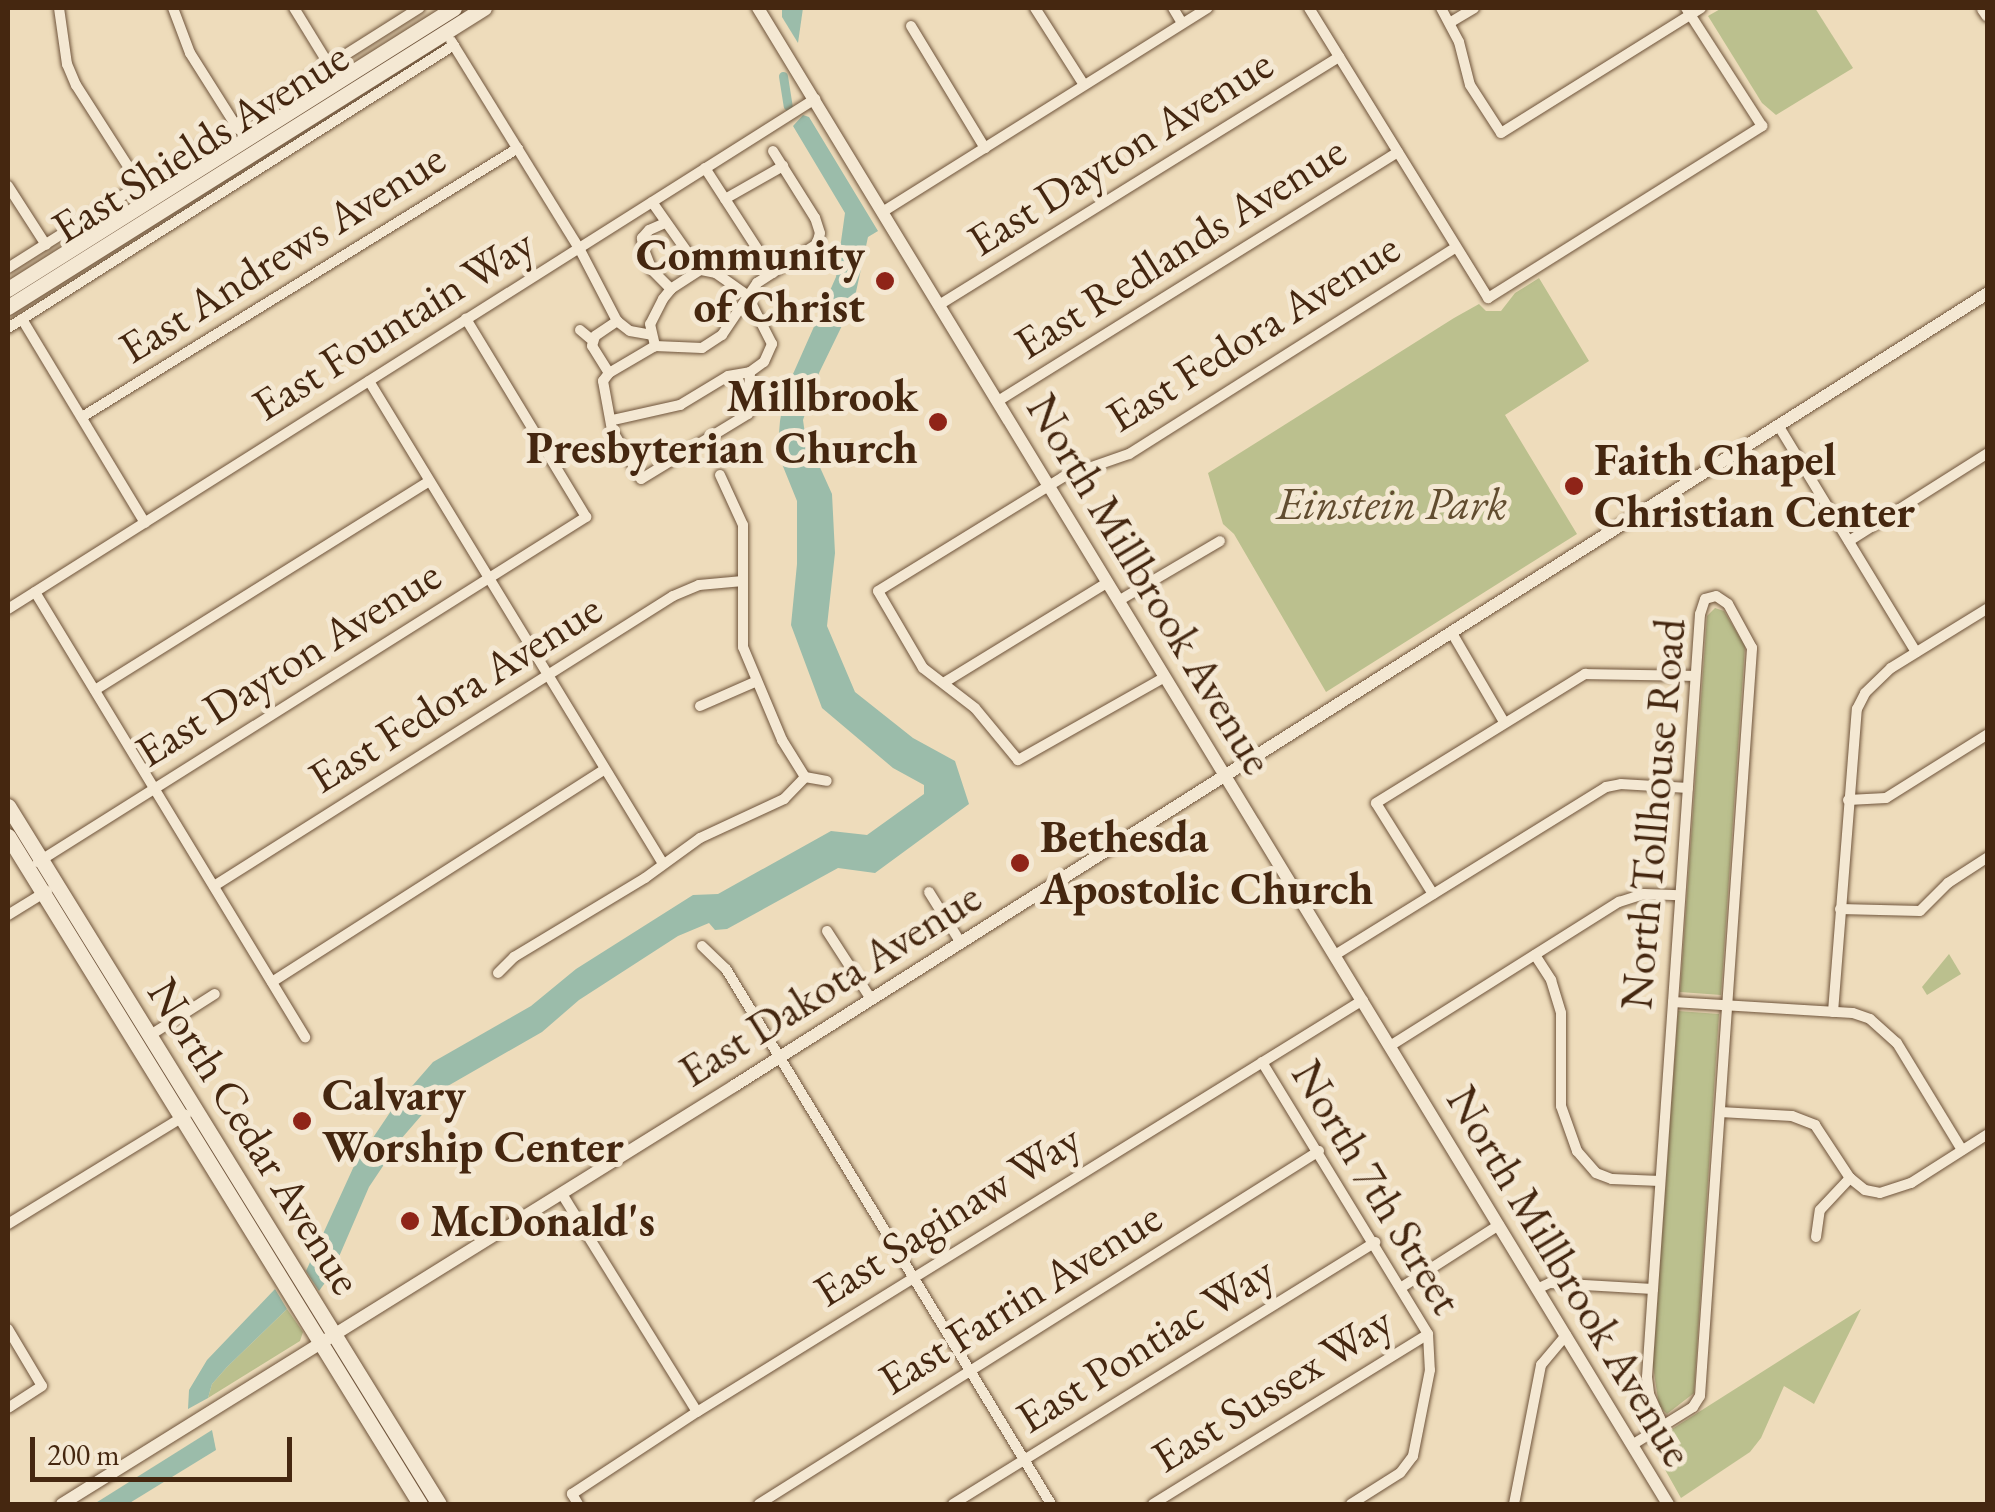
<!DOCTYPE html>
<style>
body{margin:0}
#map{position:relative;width:1995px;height:1512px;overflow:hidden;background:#eedcbb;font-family:"EB Garamond",serif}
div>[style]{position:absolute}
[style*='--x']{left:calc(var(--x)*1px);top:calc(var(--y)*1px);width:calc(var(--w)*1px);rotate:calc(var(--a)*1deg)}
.green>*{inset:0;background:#bbc08e}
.water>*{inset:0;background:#9bbcaa}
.canal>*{height:9px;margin:-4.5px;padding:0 4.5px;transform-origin:4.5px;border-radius:4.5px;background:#9bbcaa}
.roads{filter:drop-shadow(0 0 2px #6f543b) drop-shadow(0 0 2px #6f543b)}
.minor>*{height:10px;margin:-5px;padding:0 5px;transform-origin:5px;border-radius:5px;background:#f4e8d3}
.tertiary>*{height:12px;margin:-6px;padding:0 6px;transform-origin:6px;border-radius:6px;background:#f4e8d3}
.secondary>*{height:15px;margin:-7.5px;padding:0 7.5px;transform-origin:7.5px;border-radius:7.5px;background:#f4e8d3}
.dots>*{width:28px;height:28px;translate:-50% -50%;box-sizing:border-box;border:5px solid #f4e8d3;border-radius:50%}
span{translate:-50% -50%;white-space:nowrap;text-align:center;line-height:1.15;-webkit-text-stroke:10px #f4e8d3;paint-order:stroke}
.street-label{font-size:45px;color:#452710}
.poi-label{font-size:45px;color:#452710;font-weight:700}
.right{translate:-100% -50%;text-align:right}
.left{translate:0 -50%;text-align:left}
.park-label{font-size:45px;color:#624d30;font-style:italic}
.frame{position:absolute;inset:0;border:10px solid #452710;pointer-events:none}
.scale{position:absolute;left:30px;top:1437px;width:262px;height:45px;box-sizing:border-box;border:5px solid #452710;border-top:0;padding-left:12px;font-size:30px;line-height:35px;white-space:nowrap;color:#452710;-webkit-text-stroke:8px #f4e8d3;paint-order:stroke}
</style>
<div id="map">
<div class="green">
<i style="clip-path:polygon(1722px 8px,1815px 8px,1853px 68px,1776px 115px,1762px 103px,1708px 16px)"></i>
<i style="clip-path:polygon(1539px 278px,1589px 361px,1505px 415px,1577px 534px,1326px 692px,1234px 534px,1223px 524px,1208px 473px,1454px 318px,1479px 304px,1486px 311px,1501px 311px,1515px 293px)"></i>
<i style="clip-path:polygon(1715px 608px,1724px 611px,1745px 646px,1721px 995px,1680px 992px,1707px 616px)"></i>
<i style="clip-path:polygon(1949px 954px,1961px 974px,1927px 995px,1922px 987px)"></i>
<i style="clip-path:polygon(1678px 1011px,1719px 1014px,1694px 1393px,1667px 1414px,1659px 1406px,1653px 1366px)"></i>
<i style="clip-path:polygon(287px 1309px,303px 1332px,300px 1341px,208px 1398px,212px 1384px,227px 1367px)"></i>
<i style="clip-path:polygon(1861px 1309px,1814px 1404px,1784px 1386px,1761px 1438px,1750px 1452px,1681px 1498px,1650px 1443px)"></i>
</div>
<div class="water">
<i style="clip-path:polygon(782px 8px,803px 8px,798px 43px,782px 17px)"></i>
<i style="clip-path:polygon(803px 115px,809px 117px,878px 231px,868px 237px,854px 301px,819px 373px,803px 420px,805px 434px,832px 494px,835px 553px,827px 626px,855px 692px,913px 738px,955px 761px,969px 804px,875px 873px,838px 868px,727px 929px,715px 930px,709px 923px,678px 936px,579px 1000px,542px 1032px,446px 1087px,401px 1139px,369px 1187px,332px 1273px,319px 1291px,306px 1271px,354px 1166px,393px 1108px,433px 1062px,531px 1006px,576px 969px,693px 895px,718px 894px,831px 831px,867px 835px,924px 794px,924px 785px,893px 768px,822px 708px,791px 625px,797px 564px,797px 501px,782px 464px,788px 460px,779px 433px,780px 421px,785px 392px,836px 277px,845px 213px,793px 126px)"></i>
<i style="clip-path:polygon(275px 1289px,287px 1309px,227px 1367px,212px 1384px,208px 1398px,188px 1409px,189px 1390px,207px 1360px)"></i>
<i style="clip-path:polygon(212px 1430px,216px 1450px,128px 1504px,94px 1504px)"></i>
</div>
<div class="canal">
<i style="--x:783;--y:76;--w:30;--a:81"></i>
</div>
<div class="roads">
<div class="minor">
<i style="--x:59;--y:8;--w:57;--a:81.9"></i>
<i style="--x:67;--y:64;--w:23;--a:67"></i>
<i style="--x:76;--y:85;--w:119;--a:57.4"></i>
<i style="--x:173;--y:8;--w:48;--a:69.3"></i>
<i style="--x:190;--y:53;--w:90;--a:57.7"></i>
<i style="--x:294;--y:8;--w:67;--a:58.4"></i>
<i style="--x:1035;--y:8;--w:91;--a:57.5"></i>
<i style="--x:1173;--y:8;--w:17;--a:59"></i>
<i style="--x:1309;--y:8;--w:341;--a:58.3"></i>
<i style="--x:1488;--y:298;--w:324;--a:-32.1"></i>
<i style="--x:1762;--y:126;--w:140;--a:-122.8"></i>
<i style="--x:1441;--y:8;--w:38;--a:62"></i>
<i style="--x:1459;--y:42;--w:44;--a:75.7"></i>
<i style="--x:1470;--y:85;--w:57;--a:57.1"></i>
<i style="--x:1501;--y:133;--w:236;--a:-32"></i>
<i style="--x:1451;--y:22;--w:27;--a:-31"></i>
<i style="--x:911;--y:26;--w:143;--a:58.8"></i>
<i style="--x:451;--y:41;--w:243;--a:58.3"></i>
<i style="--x:579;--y:248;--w:82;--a:62.5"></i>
<i style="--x:617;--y:321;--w:16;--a:38"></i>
<i style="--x:630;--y:331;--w:22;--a:10"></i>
<i style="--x:705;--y:168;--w:125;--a:57.1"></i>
<i style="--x:8;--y:186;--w:70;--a:57.2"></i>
<i style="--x:725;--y:199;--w:67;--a:-29.6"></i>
<i style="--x:652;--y:202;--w:83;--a:54.8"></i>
<i style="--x:884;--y:211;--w:382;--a:-32.1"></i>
<i style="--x:665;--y:223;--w:17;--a:156"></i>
<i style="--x:649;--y:230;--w:11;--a:131"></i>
<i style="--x:642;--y:238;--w:9;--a:84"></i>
<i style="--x:643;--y:247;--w:25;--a:69"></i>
<i style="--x:652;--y:270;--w:27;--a:45"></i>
<i style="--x:8;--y:268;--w:487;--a:-32.3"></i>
<i style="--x:939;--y:305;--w:471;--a:-31.8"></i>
<i style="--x:22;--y:319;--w:238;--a:58.9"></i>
<i style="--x:8;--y:328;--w:528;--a:-32.4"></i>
<i style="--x:580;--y:330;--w:17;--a:40"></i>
<i style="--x:750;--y:372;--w:42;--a:92.7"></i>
<i style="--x:748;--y:414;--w:125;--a:148.7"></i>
<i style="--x:641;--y:479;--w:57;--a:-120.6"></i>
<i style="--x:612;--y:430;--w:50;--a:-100.4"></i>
<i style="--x:603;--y:381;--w:10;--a:-53"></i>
<i style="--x:609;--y:373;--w:53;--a:-30.4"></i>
<i style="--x:655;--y:346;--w:47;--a:2.4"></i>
<i style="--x:702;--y:348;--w:24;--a:-33"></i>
<i style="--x:722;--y:335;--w:63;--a:-56.1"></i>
<i style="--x:757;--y:283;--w:72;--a:-33"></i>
<i style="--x:817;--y:244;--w:11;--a:-75"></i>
<i style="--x:820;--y:233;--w:16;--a:-108"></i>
<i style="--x:815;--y:218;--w:79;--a:-122.1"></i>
<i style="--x:609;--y:373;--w:32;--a:-122"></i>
<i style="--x:592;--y:346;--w:10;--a:-73"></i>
<i style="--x:595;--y:336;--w:27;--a:-34"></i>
<i style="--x:369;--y:381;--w:563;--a:58.65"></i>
<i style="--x:998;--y:401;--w:471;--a:-31.9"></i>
<i style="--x:82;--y:417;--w:512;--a:-31.67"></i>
<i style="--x:613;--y:420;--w:69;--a:-12.6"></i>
<i style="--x:680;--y:405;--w:56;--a:-31.1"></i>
<i style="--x:728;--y:376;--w:22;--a:-10"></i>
<i style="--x:750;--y:372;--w:17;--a:-36"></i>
<i style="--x:764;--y:362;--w:20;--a:-66"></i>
<i style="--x:772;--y:344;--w:55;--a:-117"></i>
<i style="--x:747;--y:295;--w:38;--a:-145"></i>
<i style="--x:716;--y:273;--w:16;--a:-169"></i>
<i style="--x:700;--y:270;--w:35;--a:147"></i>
<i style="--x:671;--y:289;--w:13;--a:129"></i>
<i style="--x:663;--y:299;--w:28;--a:117"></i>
<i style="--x:650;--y:324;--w:23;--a:77"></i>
<i style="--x:1778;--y:425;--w:266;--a:58.7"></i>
<i style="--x:720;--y:475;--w:55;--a:65.3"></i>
<i style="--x:743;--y:525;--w:122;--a:90"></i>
<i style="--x:743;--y:647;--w:101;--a:67.2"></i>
<i style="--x:782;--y:740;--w:44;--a:58.1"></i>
<i style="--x:1849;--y:541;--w:165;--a:-32.3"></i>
<i style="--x:35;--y:592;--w:521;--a:58.75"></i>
<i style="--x:1120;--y:600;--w:116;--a:-30.5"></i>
<i style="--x:8;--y:609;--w:955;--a:-32.29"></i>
<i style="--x:1452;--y:633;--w:103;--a:59.7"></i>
<i style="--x:1165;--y:677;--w:169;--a:150.5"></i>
<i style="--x:1018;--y:760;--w:67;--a:-129.6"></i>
<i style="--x:975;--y:708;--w:66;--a:-142.4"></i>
<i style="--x:923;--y:668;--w:89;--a:-120.3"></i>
<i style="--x:878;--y:591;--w:217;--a:-31.6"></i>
<i style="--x:1063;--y:477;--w:70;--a:-19.2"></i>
<i style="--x:1129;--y:454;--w:386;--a:-32.3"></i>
<i style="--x:945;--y:682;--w:191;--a:-31.5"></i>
<i style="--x:95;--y:690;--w:394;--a:-32"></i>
<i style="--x:700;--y:706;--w:62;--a:-23.7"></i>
<i style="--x:805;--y:777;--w:22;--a:10"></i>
<i style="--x:1848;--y:800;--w:38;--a:-3"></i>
<i style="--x:1886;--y:798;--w:120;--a:-32.1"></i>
<i style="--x:38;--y:862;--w:648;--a:-32.19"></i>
<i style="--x:586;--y:517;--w:232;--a:-121.2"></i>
<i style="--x:214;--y:886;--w:543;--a:-32.29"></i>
<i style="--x:673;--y:596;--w:28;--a:-23"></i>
<i style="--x:699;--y:585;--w:44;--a:-5.2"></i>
<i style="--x:929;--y:892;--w:60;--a:57.9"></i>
<i style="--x:1433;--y:894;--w:107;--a:-122.1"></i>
<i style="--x:1376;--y:803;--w:246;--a:-31.7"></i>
<i style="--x:1585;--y:674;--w:110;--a:1"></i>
<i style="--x:1840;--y:909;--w:80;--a:1.4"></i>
<i style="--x:1920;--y:911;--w:40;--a:-45"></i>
<i style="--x:1948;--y:883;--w:48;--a:-33"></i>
<i style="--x:8;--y:915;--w:46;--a:-31.6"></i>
<i style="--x:827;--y:931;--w:81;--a:57.1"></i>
<i style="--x:702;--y:946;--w:33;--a:44"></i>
<i style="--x:726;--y:969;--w:626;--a:58.72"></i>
<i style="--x:1335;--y:955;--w:319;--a:-31.8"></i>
<i style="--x:1606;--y:787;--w:15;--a:-11"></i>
<i style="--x:1621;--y:784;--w:67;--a:3.4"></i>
<i style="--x:1535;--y:955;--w:30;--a:57"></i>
<i style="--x:1551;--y:980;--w:34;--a:73"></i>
<i style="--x:1561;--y:1013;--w:93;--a:90"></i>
<i style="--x:1561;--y:1106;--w:48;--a:70.4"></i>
<i style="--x:1577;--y:1151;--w:29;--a:49"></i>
<i style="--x:1596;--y:1173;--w:17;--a:21"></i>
<i style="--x:1612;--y:1179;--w:48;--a:2.4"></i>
<i style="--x:498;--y:973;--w:23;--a:-45"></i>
<i style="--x:514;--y:957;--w:153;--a:-31.1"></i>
<i style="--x:645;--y:878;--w:68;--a:-36"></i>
<i style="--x:700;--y:838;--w:93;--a:-24.9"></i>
<i style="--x:784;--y:799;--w:30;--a:-46"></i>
<i style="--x:272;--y:982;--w:395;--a:-32.6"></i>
<i style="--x:1673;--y:1002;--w:180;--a:3.5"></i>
<i style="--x:1853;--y:1013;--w:18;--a:19"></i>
<i style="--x:1870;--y:1019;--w:36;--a:42"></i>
<i style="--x:1897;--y:1043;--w:125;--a:58.7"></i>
<i style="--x:1833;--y:1012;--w:304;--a:-85.5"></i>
<i style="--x:1857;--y:709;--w:18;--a:-63"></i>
<i style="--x:1865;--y:693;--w:36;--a:-44"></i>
<i style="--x:1891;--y:668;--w:114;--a:-31.7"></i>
<i style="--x:149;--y:1036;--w:78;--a:-32.5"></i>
<i style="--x:1390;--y:1046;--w:271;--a:-32.2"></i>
<i style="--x:1619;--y:902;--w:26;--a:-18"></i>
<i style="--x:1644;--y:894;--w:36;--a:2"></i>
<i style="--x:1262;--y:1062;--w:319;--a:58.6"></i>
<i style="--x:1428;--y:1334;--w:36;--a:87"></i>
<i style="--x:1430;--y:1370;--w:88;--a:101.2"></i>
<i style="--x:1413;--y:1456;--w:21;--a:127"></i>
<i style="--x:1400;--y:1473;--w:58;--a:147.7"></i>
<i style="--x:1720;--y:1112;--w:72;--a:3.2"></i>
<i style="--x:1792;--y:1116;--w:25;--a:21"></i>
<i style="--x:1815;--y:1125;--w:64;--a:56.6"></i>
<i style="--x:1850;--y:1178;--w:19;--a:39"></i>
<i style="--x:1865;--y:1190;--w:15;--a:11"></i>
<i style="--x:1880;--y:1193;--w:33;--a:-18"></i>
<i style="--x:1911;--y:1183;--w:91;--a:-32.5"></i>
<i style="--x:562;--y:1194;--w:256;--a:58.2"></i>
<i style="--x:8;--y:1224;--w:209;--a:-31.5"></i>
<i style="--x:1816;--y:1237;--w:27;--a:-82"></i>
<i style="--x:1820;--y:1210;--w:44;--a:-46.8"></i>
<i style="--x:1402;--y:1287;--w:115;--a:-32.6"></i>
<i style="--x:1537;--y:1289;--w:14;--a:-25"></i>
<i style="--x:1550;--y:1283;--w:103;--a:3.3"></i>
<i style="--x:8;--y:1329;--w:66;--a:59.2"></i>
<i style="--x:42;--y:1386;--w:40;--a:147.1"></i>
<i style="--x:1632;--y:1445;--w:72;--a:-31.9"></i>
<i style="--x:1693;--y:1407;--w:13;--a:-58"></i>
<i style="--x:1700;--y:1396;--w:750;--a:-86.02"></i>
<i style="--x:1752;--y:648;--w:50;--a:-118.6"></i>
<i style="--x:1728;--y:604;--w:14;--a:-146"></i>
<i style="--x:1716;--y:596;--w:11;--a:165"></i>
<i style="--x:1705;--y:599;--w:16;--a:108"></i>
<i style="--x:1700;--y:614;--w:677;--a:93.98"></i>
<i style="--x:1653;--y:1289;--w:88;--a:93.9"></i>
<i style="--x:1647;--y:1377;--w:17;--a:83"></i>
<i style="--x:1649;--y:1394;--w:34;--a:66"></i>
<i style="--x:578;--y:1504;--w:12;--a:-121"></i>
<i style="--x:572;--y:1494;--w:149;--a:-33.3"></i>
<i style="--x:697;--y:1412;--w:783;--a:-31.74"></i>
<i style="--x:759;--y:1504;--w:662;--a:-32.23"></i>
<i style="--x:953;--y:1504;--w:497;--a:-31.8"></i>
<i style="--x:1153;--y:1504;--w:323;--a:-31.7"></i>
<i style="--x:1514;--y:1504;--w:142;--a:-79"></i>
<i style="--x:1541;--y:1365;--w:39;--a:-50"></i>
</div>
<div class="tertiary">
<i style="--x:758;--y:8;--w:1751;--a:58.69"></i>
<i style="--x:62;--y:1504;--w:791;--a:-31.88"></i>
<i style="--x:734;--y:1086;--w:1484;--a:-32.31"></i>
</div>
<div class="secondary">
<i style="--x:1984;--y:8;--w:7;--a:56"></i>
<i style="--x:8;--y:289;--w:527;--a:-32.21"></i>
<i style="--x:8;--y:307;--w:562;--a:-32.14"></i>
<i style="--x:8;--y:806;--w:820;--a:58.31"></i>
<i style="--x:8;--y:836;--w:785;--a:58.34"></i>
</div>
</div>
<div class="dots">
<i style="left:885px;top:281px;background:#8f2418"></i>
<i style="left:938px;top:422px;background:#8f2418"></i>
<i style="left:1574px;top:486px;background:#8f2418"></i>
<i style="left:1020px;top:863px;background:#8f2418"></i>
<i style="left:302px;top:1121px;background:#8f2418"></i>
<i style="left:410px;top:1221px;background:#8f2418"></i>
</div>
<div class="street-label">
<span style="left:200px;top:142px;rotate:-32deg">East Shields Avenue</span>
<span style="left:1120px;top:152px;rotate:-32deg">East Dayton Avenue</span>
<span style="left:1180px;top:247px;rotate:-32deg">East Redlands Avenue</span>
<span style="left:282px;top:253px;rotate:-32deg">East Andrews Avenue</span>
<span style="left:393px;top:324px;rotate:-32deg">East Fountain Way</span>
<span style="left:1253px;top:332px;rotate:-32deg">East Fedora Avenue</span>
<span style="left:1150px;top:584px;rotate:59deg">North Millbrook Avenue</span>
<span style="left:288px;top:663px;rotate:-32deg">East Dayton Avenue</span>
<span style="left:455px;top:693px;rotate:-32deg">East Fedora Avenue</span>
<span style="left:1653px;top:814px;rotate:-85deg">North Tollhouse Road</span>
<span style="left:830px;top:984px;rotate:-32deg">East Dakota Avenue</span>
<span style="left:255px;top:1136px;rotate:58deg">North Cedar Avenue</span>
<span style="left:1377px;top:1187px;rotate:59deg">North 7th Street</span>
<span style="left:947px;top:1215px;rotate:-32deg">East Saginaw Way</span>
<span style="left:1570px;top:1276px;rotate:59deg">North Millbrook Avenue</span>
<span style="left:1020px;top:1298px;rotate:-32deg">East Farrin Avenue</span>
<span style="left:1145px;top:1344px;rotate:-32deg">East Pontiac Way</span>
<span style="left:1272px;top:1389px;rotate:-32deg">East Sussex Way</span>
</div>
<div class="poi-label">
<span class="right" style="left:865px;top:281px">Community<br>of Christ</span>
<span class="right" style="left:918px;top:422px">Millbrook<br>Presbyterian Church</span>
<span class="left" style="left:1594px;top:486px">Faith Chapel<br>Christian Center</span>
<span class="left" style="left:1040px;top:863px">Bethesda<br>Apostolic Church</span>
<span class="left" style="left:322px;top:1121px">Calvary<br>Worship Center</span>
<span class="left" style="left:430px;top:1221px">McDonald's</span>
</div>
<div class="park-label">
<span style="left:1392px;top:504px">Einstein Park</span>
</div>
<div class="frame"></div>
<div class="scale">200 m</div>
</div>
